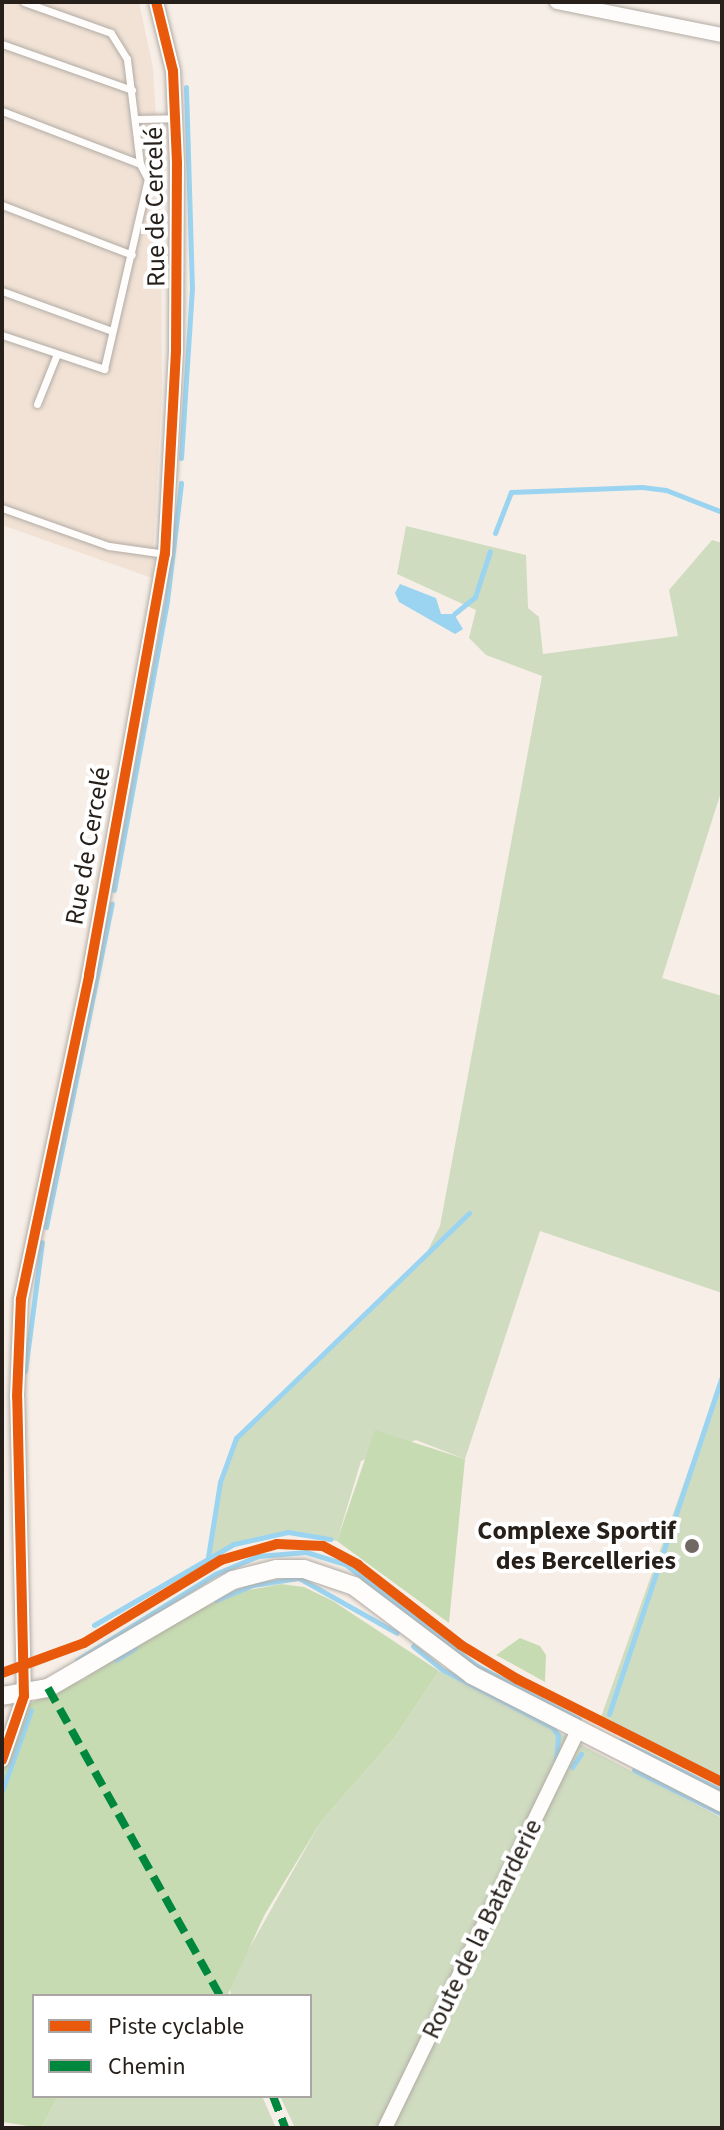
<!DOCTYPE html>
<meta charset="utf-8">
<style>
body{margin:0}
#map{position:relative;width:724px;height:2130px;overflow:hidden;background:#f7efe7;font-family:"Source Sans 3",sans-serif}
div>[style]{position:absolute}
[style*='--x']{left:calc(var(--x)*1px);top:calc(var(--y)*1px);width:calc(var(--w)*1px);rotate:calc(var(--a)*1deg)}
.built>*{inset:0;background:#f1e2d5}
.green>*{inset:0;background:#cfdcc0}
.forest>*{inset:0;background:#c7dbb2}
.water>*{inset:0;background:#9bd4f0}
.stream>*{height:5px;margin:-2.5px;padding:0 2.5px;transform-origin:2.5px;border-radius:2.5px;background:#9bd4f0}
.roads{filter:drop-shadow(0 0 2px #b2aba5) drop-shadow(0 0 2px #b2aba5)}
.service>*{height:7px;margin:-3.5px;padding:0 3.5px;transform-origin:3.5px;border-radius:3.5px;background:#fefdfb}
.minor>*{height:14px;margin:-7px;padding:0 7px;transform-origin:7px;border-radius:7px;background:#fefdfb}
.tertiary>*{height:18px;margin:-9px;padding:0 9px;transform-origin:9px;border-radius:9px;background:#fefdfb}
.quiet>*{height:8px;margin-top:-4px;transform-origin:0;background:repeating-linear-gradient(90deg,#00873e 0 16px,transparent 0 24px)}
.cycleway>*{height:10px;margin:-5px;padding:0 5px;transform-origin:5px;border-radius:5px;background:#e8590c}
.dots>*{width:22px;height:22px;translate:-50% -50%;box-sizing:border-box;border:4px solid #fff;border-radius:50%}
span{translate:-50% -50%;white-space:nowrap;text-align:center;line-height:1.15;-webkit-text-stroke:8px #fff;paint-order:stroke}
.street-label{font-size:26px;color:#27201a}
.poi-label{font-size:26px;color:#27201a;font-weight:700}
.right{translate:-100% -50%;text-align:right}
.frame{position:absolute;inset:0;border:4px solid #27201a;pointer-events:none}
.legend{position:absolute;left:32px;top:1994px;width:280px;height:104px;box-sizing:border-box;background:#fff;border:2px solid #a9a6a3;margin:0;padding:10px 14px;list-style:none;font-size:24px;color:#27201a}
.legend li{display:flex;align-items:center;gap:16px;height:40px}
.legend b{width:40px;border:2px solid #a9a6a3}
</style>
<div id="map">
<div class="built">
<i style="clip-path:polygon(2px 2px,139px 2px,153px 68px,161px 202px,162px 391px,152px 578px,2px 525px)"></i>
</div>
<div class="green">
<i style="clip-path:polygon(406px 526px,526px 555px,528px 608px,539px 617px,543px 654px,678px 636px,669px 590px,712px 540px,722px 543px,722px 789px,662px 978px,722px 996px,722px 1293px,540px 1231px,465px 1459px,416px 1440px,361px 1461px,337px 1541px,288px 1532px,260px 1536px,208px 1557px,220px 1482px,236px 1438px,425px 1256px,440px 1226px,542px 676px,486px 655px,469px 638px,476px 610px,397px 574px)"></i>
<i style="clip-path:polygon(722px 1376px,722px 1777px,601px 1717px)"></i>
<i style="clip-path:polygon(439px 1671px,722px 1818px,722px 2128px,295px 2128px,280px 2096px,310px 2096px,310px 1996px,231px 1996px,229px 1984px,320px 1823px,395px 1737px)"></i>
<i style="clip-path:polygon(58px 2096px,262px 2096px,276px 2128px,41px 2128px)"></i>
</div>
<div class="forest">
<i style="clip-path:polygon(375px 1430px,465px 1459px,449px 1623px,337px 1541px)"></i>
<i style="clip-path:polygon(281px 1584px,304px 1587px,333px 1601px,439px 1671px,395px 1737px,320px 1823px,265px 1914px,227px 1996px,34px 1996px,34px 2096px,58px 2096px,41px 2128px,2px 2122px,2px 1760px,20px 1708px,84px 1679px,154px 1631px,234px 1593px)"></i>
<i style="clip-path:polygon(520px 1638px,540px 1646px,546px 1655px,545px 1682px,496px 1655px)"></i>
</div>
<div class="water">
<i style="clip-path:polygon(400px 584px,436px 598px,441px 614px,454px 614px,463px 629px,455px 634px,399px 602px,395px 593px)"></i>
</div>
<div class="stream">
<i style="--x:181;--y:458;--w:169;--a:-86.3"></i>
<i style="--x:192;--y:289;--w:202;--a:-91.7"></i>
<i style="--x:495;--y:533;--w:44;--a:-68.7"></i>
<i style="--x:511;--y:492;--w:131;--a:-2.2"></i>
<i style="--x:642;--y:487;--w:24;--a:7"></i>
<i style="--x:666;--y:490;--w:60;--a:21.4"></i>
<i style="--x:454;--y:614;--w:27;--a:-39"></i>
<i style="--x:475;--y:597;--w:48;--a:-71.9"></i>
<i style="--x:114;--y:890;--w:294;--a:-79.6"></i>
<i style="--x:167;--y:601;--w:119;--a:-83.2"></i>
<i style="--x:46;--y:1227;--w:330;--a:-78.5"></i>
<i style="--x:25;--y:1371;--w:130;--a:-82.5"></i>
<i style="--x:208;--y:1557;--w:76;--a:-80.9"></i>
<i style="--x:220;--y:1482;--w:47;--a:-70"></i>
<i style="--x:236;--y:1438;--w:324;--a:-44"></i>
<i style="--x:216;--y:1600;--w:40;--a:-22"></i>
<i style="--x:253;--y:1585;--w:47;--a:-8.7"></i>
<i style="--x:299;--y:1578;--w:112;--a:29.3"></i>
<i style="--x:94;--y:1625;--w:162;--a:-30.1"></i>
<i style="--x:234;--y:1544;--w:55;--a:-12.5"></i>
<i style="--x:288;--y:1532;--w:43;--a:9.5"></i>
<i style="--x:413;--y:1646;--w:38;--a:39"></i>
<i style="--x:443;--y:1670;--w:123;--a:27.6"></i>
<i style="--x:552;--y:1727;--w:10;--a:53"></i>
<i style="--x:558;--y:1735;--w:26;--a:94"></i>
<i style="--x:77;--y:1660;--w:163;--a:-31.9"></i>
<i style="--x:215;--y:1574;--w:47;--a:-22.7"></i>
<i style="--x:258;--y:1556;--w:48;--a:-4.8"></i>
<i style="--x:306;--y:1552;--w:41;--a:17.1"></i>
<i style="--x:345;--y:1564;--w:167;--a:37.7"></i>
<i style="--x:477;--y:1666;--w:115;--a:27.5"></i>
<i style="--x:116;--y:1660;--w:22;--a:-32"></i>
<i style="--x:609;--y:1714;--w:355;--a:-71.5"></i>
<i style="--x:621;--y:1741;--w:113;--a:26.3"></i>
<i style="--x:572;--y:1767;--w:16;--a:-55"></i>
<i style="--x:634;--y:1770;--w:98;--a:26.6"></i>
<i style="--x:2;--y:1791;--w:86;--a:-70.3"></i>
</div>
<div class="roads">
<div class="service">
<i style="--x:2;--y:44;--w:138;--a:19.5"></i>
<i style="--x:2;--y:111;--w:148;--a:21"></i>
<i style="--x:137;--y:119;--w:39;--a:-1"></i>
<i style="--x:2;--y:205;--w:139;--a:21"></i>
<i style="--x:2;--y:291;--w:117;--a:20"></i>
<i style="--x:2;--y:335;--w:108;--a:18.4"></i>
<i style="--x:104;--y:369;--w:195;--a:-77"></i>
<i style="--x:148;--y:179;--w:17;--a:-118"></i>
<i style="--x:140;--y:164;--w:106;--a:-97.1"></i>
<i style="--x:127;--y:59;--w:31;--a:-122"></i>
<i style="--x:111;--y:33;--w:92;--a:-160.4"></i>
<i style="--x:37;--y:404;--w:54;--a:-68.2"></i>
<i style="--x:2;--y:508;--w:114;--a:19.6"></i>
<i style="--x:109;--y:546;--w:57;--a:8.1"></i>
</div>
<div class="minor">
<i style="--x:557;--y:2;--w:168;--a:11.3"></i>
<i style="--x:2;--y:1760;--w:68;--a:-71"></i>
<i style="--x:24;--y:1696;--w:299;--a:-91.3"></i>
<i style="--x:17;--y:1397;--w:98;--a:-87.7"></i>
<i style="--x:21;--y:1299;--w:331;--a:-78.1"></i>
<i style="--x:89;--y:975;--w:428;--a:-79.8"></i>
<i style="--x:165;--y:554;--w:203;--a:-86.9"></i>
<i style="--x:176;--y:351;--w:188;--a:-89.7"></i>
<i style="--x:177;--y:163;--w:92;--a:-92.5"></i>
<i style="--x:173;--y:71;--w:71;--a:-103.8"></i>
<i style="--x:385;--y:2128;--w:441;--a:-64.1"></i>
</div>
<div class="tertiary">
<i style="--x:2;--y:1696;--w:47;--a:-9.9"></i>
<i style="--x:48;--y:1688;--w:214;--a:-30.3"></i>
<i style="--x:233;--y:1580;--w:44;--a:-14.3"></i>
<i style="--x:276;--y:1569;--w:28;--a:0"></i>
<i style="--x:304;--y:1569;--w:53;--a:18.8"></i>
<i style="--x:354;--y:1586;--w:148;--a:37"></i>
<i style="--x:472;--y:1675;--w:281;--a:27.1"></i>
</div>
</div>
<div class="quiet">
<i style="--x:48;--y:1688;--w:353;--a:60.8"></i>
<i style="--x:273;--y:2096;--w:34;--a:69"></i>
</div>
<div class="cycleway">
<i style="--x:2;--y:1673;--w:87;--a:-20.1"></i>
<i style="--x:84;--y:1643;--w:160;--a:-31.2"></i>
<i style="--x:221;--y:1560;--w:58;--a:-15.9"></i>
<i style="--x:277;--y:1544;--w:46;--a:2.5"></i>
<i style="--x:323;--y:1546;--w:40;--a:28"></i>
<i style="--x:358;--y:1565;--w:130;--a:37.8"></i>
<i style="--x:461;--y:1645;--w:66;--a:31.3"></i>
<i style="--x:517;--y:1679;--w:229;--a:26.7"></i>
<i style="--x:2;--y:1760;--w:68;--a:-71"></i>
<i style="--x:24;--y:1696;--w:299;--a:-91.3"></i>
<i style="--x:17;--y:1397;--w:98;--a:-87.7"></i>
<i style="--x:21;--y:1299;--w:331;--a:-78.1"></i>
<i style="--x:89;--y:975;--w:428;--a:-79.8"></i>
<i style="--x:165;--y:554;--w:203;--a:-86.9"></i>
<i style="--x:176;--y:351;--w:188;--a:-89.7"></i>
<i style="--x:177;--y:163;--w:92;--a:-92.5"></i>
<i style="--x:173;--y:71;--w:71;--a:-103.8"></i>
</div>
<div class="dots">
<i style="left:692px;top:1546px;background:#706862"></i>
</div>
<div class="street-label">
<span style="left:155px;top:207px;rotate:-91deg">Rue de Cercelé</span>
<span style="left:88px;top:846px;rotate:-80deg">Rue de Cercelé</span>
<span style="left:482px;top:1929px;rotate:-64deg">Route de la Batarderie</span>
</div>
<div class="poi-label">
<span class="right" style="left:676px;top:1546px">Complexe Sportif<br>des Bercelleries</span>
</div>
<div class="frame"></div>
<ul class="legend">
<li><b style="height:10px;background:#e8590c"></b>Piste cyclable</li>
<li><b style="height:10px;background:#00873e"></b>Chemin</li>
</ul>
</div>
